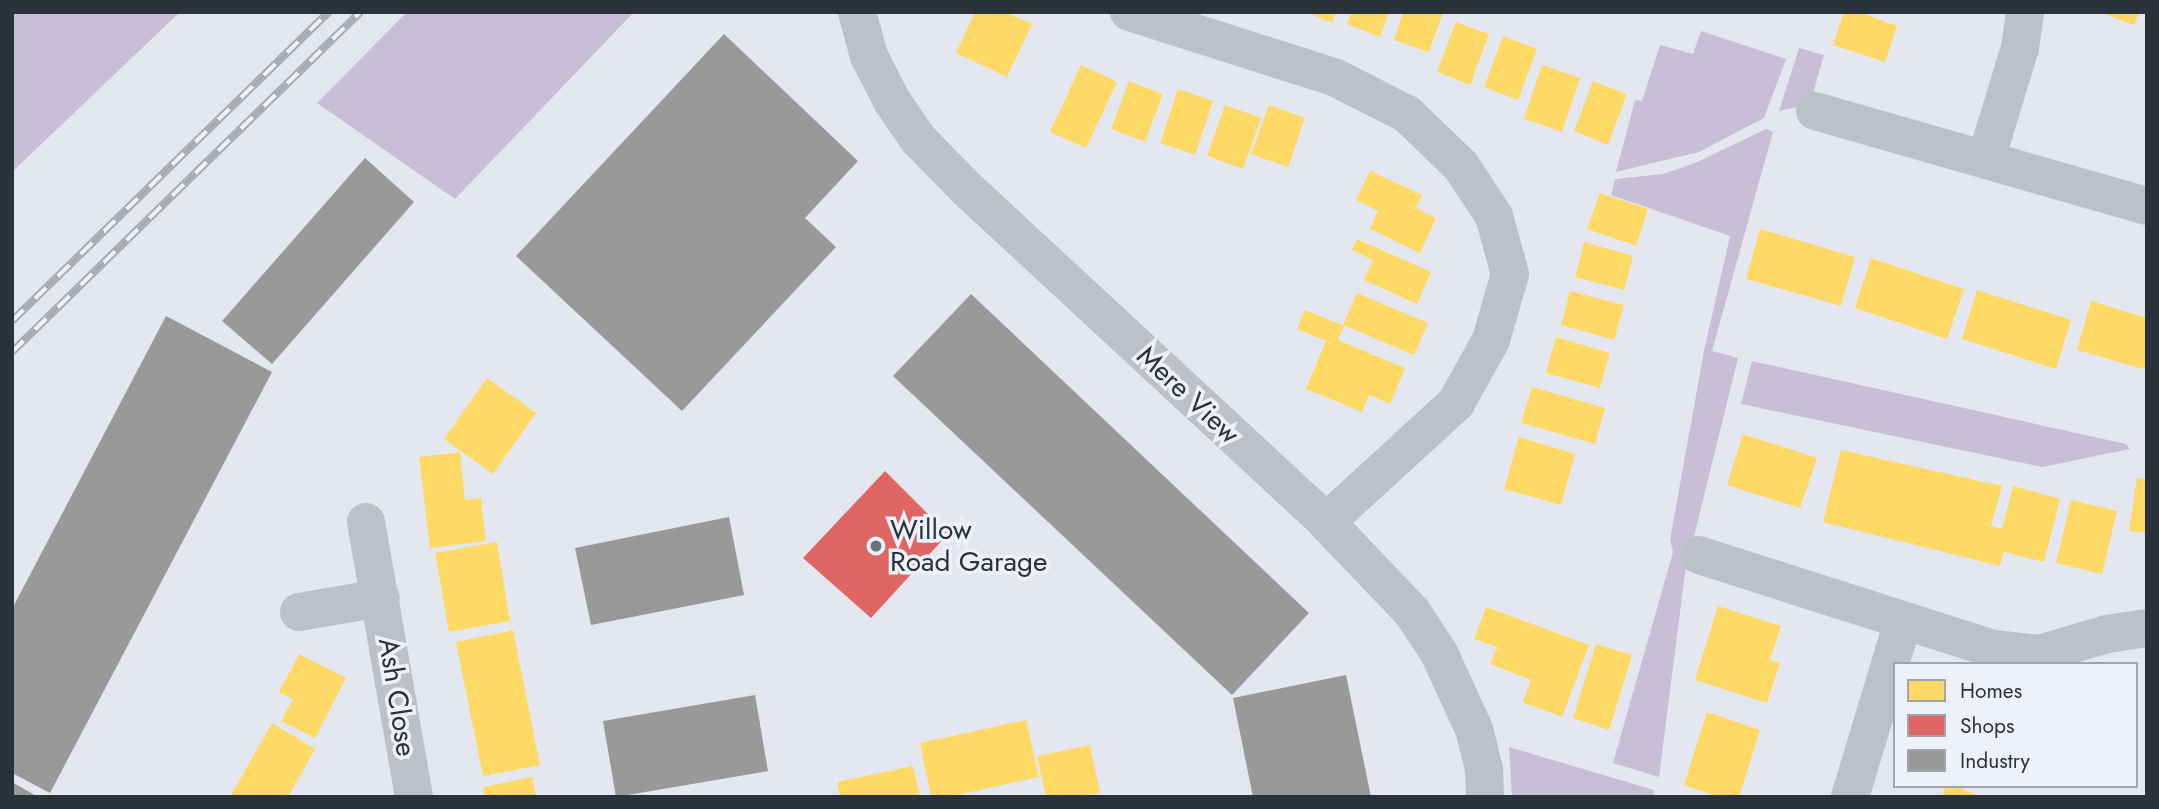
<!DOCTYPE html>
<style>
body{margin:0}
#map{position:relative;width:2159px;height:809px;overflow:hidden;background:#e4e7ef;font-family:Jost,sans-serif}
div>[style]{position:absolute}
[style*='--x']{left:calc(var(--x)*1px);top:calc(var(--y)*1px);width:calc(var(--w)*1px);rotate:calc(var(--a)*1deg)}
.green>*{inset:0;background:#c8bfd7}
.homes>*{inset:0;background:#ffd966}
.shops>*{inset:0;background:#e06666}
.industry>*{inset:0;background:#999}
.minor>*{height:38px;margin:-19px;padding:0 19px;transform-origin:19px;border-radius:19px;background:#bcc1c9}
.rail>*{height:8px;margin-top:-4px;transform-origin:0;background:repeating-linear-gradient(90deg,#ecf1fb 0 16px,#a7abb1 0 32px);box-sizing:border-box;border-block:2px solid #a7abb1}
.dots>*{width:19px;height:19px;translate:-50% -50%;box-sizing:border-box;border:4px solid #ecf1fb;border-radius:50%}
span{translate:-50% -50%;white-space:nowrap;text-align:center;line-height:1.15;-webkit-text-stroke:7px #ecf1fb;paint-order:stroke}
.street-label{font-size:28px;color:#2a333b}
.poi-label{font-size:28px;color:#2a333b}
.left{translate:0 -50%;text-align:left}
.frame{position:absolute;inset:0;border:14px solid #2a333b;pointer-events:none}
.legend{position:absolute;left:1893px;top:662px;width:245px;height:126px;box-sizing:border-box;background:#ecf1fb;border:2px solid #9ea5ae;margin:0;padding:9px 12px;list-style:none;font-size:21px;color:#2a333b}
.legend li{display:flex;align-items:center;gap:14px;height:35px}
.legend b{width:35px;border:2px solid #9ea5ae}
</style>
<div id="map">
<div class="green">
<i style="clip-path:polygon(12px 12px,180px 12px,12px 172px)"></i>
<i style="clip-path:polygon(407px 12px,634px 12px,455px 199px,317px 103px)"></i>
<i style="clip-path:polygon(1701px 31px,1786px 59px,1764px 118px,1699px 152px,1616px 172px,1635px 100px,1642px 101px,1660px 45px,1693px 54px)"></i>
<i style="clip-path:polygon(1799px 48px,1824px 55px,1810px 104px,1779px 111px)"></i>
<i style="clip-path:polygon(1766px 129px,1773px 132px,1712px 351px,1738px 358px,1685px 573px,1659px 777px,1613px 763px,1673px 552px,1670px 540px,1704px 351px,1730px 236px,1611px 195px,1615px 179px,1663px 174px,1695px 163px)"></i>
<i style="clip-path:polygon(1752px 361px,2126px 444px,2130px 449px,2042px 467px,1741px 404px)"></i>
<i style="clip-path:polygon(1509px 747px,1654px 790px,1653px 797px,1512px 797px)"></i>
</div>
<div class="homes">
<i style="clip-path:polygon(975px 12px,1006px 12px,1032px 24px,1007px 77px,956px 53px)"></i>
<i style="clip-path:polygon(1306px 12px,1336px 12px,1332px 23px)"></i>
<i style="clip-path:polygon(1352px 12px,1389px 12px,1380px 37px,1347px 24px)"></i>
<i style="clip-path:polygon(1403px 12px,1443px 12px,1429px 52px,1394px 40px)"></i>
<i style="clip-path:polygon(1844px 12px,1858px 12px,1897px 26px,1885px 62px,1833px 45px)"></i>
<i style="clip-path:polygon(2098px 12px,2139px 12px,2134px 25px)"></i>
<i style="clip-path:polygon(1456px 22px,1489px 34px,1470px 85px,1437px 72px)"></i>
<i style="clip-path:polygon(1503px 36px,1537px 49px,1518px 100px,1484px 87px)"></i>
<i style="clip-path:polygon(1081px 65px,1117px 82px,1086px 148px,1050px 132px)"></i>
<i style="clip-path:polygon(1542px 65px,1580px 78px,1562px 132px,1524px 119px)"></i>
<i style="clip-path:polygon(1129px 81px,1163px 94px,1145px 142px,1111px 129px)"></i>
<i style="clip-path:polygon(1593px 81px,1627px 94px,1608px 145px,1574px 131px)"></i>
<i style="clip-path:polygon(1178px 89px,1213px 101px,1195px 155px,1160px 143px)"></i>
<i style="clip-path:polygon(1225px 105px,1261px 118px,1243px 169px,1207px 156px)"></i>
<i style="clip-path:polygon(1269px 105px,1305px 118px,1288px 167px,1251px 154px)"></i>
<i style="clip-path:polygon(1370px 171px,1422px 195px,1416px 208px,1436px 218px,1420px 253px,1370px 229px,1378px 211px,1356px 200px)"></i>
<i style="clip-path:polygon(1600px 193px,1648px 209px,1636px 246px,1587px 229px)"></i>
<i style="clip-path:polygon(1760px 229px,1855px 257px,1841px 306px,1746px 279px)"></i>
<i style="clip-path:polygon(1357px 239px,1431px 272px,1417px 304px,1364px 280px,1373px 260px,1352px 250px)"></i>
<i style="clip-path:polygon(1584px 242px,1633px 256px,1624px 290px,1575px 277px)"></i>
<i style="clip-path:polygon(1871px 258px,1964px 289px,1947px 339px,1855px 308px)"></i>
<i style="clip-path:polygon(1977px 290px,2071px 320px,2056px 369px,1962px 339px)"></i>
<i style="clip-path:polygon(1570px 291px,1624px 305px,1614px 340px,1561px 325px)"></i>
<i style="clip-path:polygon(1357px 293px,1428px 323px,1414px 355px,1343px 325px)"></i>
<i style="clip-path:polygon(2091px 301px,2147px 318px,2147px 370px,2077px 350px)"></i>
<i style="clip-path:polygon(1305px 310px,1344px 326px,1338px 340px,1405px 368px,1390px 404px,1369px 395px,1362px 412px,1306px 389px,1326px 341px,1297px 329px)"></i>
<i style="clip-path:polygon(1556px 337px,1610px 353px,1600px 388px,1546px 373px)"></i>
<i style="clip-path:polygon(487px 378px,536px 413px,493px 474px,444px 439px)"></i>
<i style="clip-path:polygon(1532px 387px,1605px 408px,1595px 444px,1521px 423px)"></i>
<i style="clip-path:polygon(1743px 434px,1817px 458px,1800px 508px,1727px 485px)"></i>
<i style="clip-path:polygon(1519px 437px,1575px 454px,1561px 505px,1504px 489px)"></i>
<i style="clip-path:polygon(1841px 450px,2002px 486px,1991px 526px,2002px 529px,2013px 486px,2060px 499px,2044px 562px,2004px 552px,2000px 566px,1823px 522px)"></i>
<i style="clip-path:polygon(460px 452px,465px 500px,481px 498px,486px 541px,430px 548px,419px 457px)"></i>
<i style="clip-path:polygon(2137px 478px,2147px 480px,2147px 533px,2129px 531px)"></i>
<i style="clip-path:polygon(2071px 500px,2117px 511px,2102px 574px,2056px 563px)"></i>
<i style="clip-path:polygon(497px 542px,510px 621px,449px 632px,435px 553px)"></i>
<i style="clip-path:polygon(1718px 606px,1781px 626px,1770px 660px,1780px 663px,1767px 703px,1695px 680px)"></i>
<i style="clip-path:polygon(1486px 607px,1589px 645px,1562px 717px,1523px 702px,1531px 680px,1490px 664px,1497px 647px,1474px 639px)"></i>
<i style="clip-path:polygon(513px 630px,540px 765px,483px 776px,456px 642px)"></i>
<i style="clip-path:polygon(1596px 644px,1632px 655px,1609px 730px,1573px 718px)"></i>
<i style="clip-path:polygon(299px 654px,346px 678px,315px 738px,281px 721px,293px 699px,279px 692px)"></i>
<i style="clip-path:polygon(1707px 712px,1760px 730px,1739px 797px,1719px 797px,1684px 785px)"></i>
<i style="clip-path:polygon(1026px 720px,1039px 777px,948px 797px,931px 797px,920px 743px)"></i>
<i style="clip-path:polygon(272px 723px,315px 749px,288px 797px,230px 797px)"></i>
<i style="clip-path:polygon(1090px 745px,1100px 793px,1080px 797px,1046px 797px,1037px 756px)"></i>
<i style="clip-path:polygon(913px 766px,920px 797px,840px 797px,837px 782px)"></i>
<i style="clip-path:polygon(532px 777px,536px 797px,485px 797px,483px 787px)"></i>
<i style="clip-path:polygon(1946px 786px,1964px 786px,1963px 790px,1982px 797px,1942px 797px)"></i>
</div>
<div class="shops">
<i style="clip-path:polygon(885px 471px,948px 534px,871px 618px,803px 558px)"></i>
</div>
<div class="industry">
<i style="clip-path:polygon(724px 34px,858px 161px,805px 218px,836px 247px,682px 411px,516px 256px)"></i>
<i style="clip-path:polygon(365px 158px,414px 202px,272px 364px,222px 321px)"></i>
<i style="clip-path:polygon(971px 294px,1309px 613px,1232px 695px,893px 376px)"></i>
<i style="clip-path:polygon(166px 316px,272px 372px,50px 793px,12px 773px,12px 609px)"></i>
<i style="clip-path:polygon(729px 517px,744px 595px,591px 625px,575px 548px)"></i>
<i style="clip-path:polygon(1346px 675px,1371px 797px,1253px 797px,1233px 698px)"></i>
<i style="clip-path:polygon(755px 695px,768px 771px,616px 797px,603px 721px)"></i>
<i style="clip-path:polygon(12px 782px,38px 797px,12px 797px)"></i>
</div>
<div class="minor">
<i style="--x:857;--y:12;--w:46;--a:74.7"></i>
<i style="--x:869;--y:56;--w:51;--a:62.9"></i>
<i style="--x:892;--y:101;--w:46;--a:55.6"></i>
<i style="--x:918;--y:139;--w:70;--a:45.6"></i>
<i style="--x:967;--y:189;--w:490;--a:42.8"></i>
<i style="--x:1326;--y:522;--w:124;--a:46.3"></i>
<i style="--x:1412;--y:612;--w:49;--a:56.6"></i>
<i style="--x:1439;--y:653;--w:84;--a:65.3"></i>
<i style="--x:1474;--y:729;--w:41;--a:76"></i>
<i style="--x:1484;--y:769;--w:28;--a:88"></i>
<i style="--x:1129;--y:12;--w:215;--a:17.6"></i>
<i style="--x:1334;--y:77;--w:82;--a:26.9"></i>
<i style="--x:1407;--y:114;--w:75;--a:43.9"></i>
<i style="--x:1461;--y:166;--w:60;--a:56.6"></i>
<i style="--x:1494;--y:216;--w:60;--a:74.6"></i>
<i style="--x:1510;--y:274;--w:69;--a:106.1"></i>
<i style="--x:1491;--y:340;--w:72;--a:119.1"></i>
<i style="--x:1456;--y:403;--w:176;--a:137.5"></i>
<i style="--x:1815;--y:111;--w:345;--a:16"></i>
<i style="--x:1986;--y:159;--w:116;--a:-73"></i>
<i style="--x:2020;--y:48;--w:36;--a:-82"></i>
<i style="--x:366;--y:522;--w:279;--a:80.1"></i>
<i style="--x:1699;--y:555;--w:310;--a:17.7"></i>
<i style="--x:1994;--y:649;--w:45;--a:6.3"></i>
<i style="--x:2039;--y:654;--w:71;--a:-16.4"></i>
<i style="--x:2107;--y:634;--w:40;--a:-8.5"></i>
<i style="--x:299;--y:612;--w:83;--a:-9.7"></i>
<i style="--x:1850;--y:797;--w:184;--a:-73.2"></i>
</div>
<div class="rail">
<i style="--x:12;--y:321;--w:443;--a:-44.3"></i>
<i style="--x:12;--y:352;--w:487;--a:-44.3"></i>
</div>
<div class="dots">
<i style="left:876px;top:546px;background:#6b727a"></i>
</div>
<div class="street-label">
<span style="left:1188px;top:395px;rotate:43deg">Mere View</span>
<span style="left:397px;top:697px;rotate:81deg">Ash Close</span>
</div>
<div class="poi-label">
<span class="left" style="left:890px;top:546px">Willow<br>Road Garage</span>
</div>
<div class="frame"></div>
<ul class="legend">
<li><b style="height:19px;background:#ffd966"></b>Homes</li>
<li><b style="height:19px;background:#e06666"></b>Shops</li>
<li><b style="height:19px;background:#999"></b>Industry</li>
</ul>
</div>
